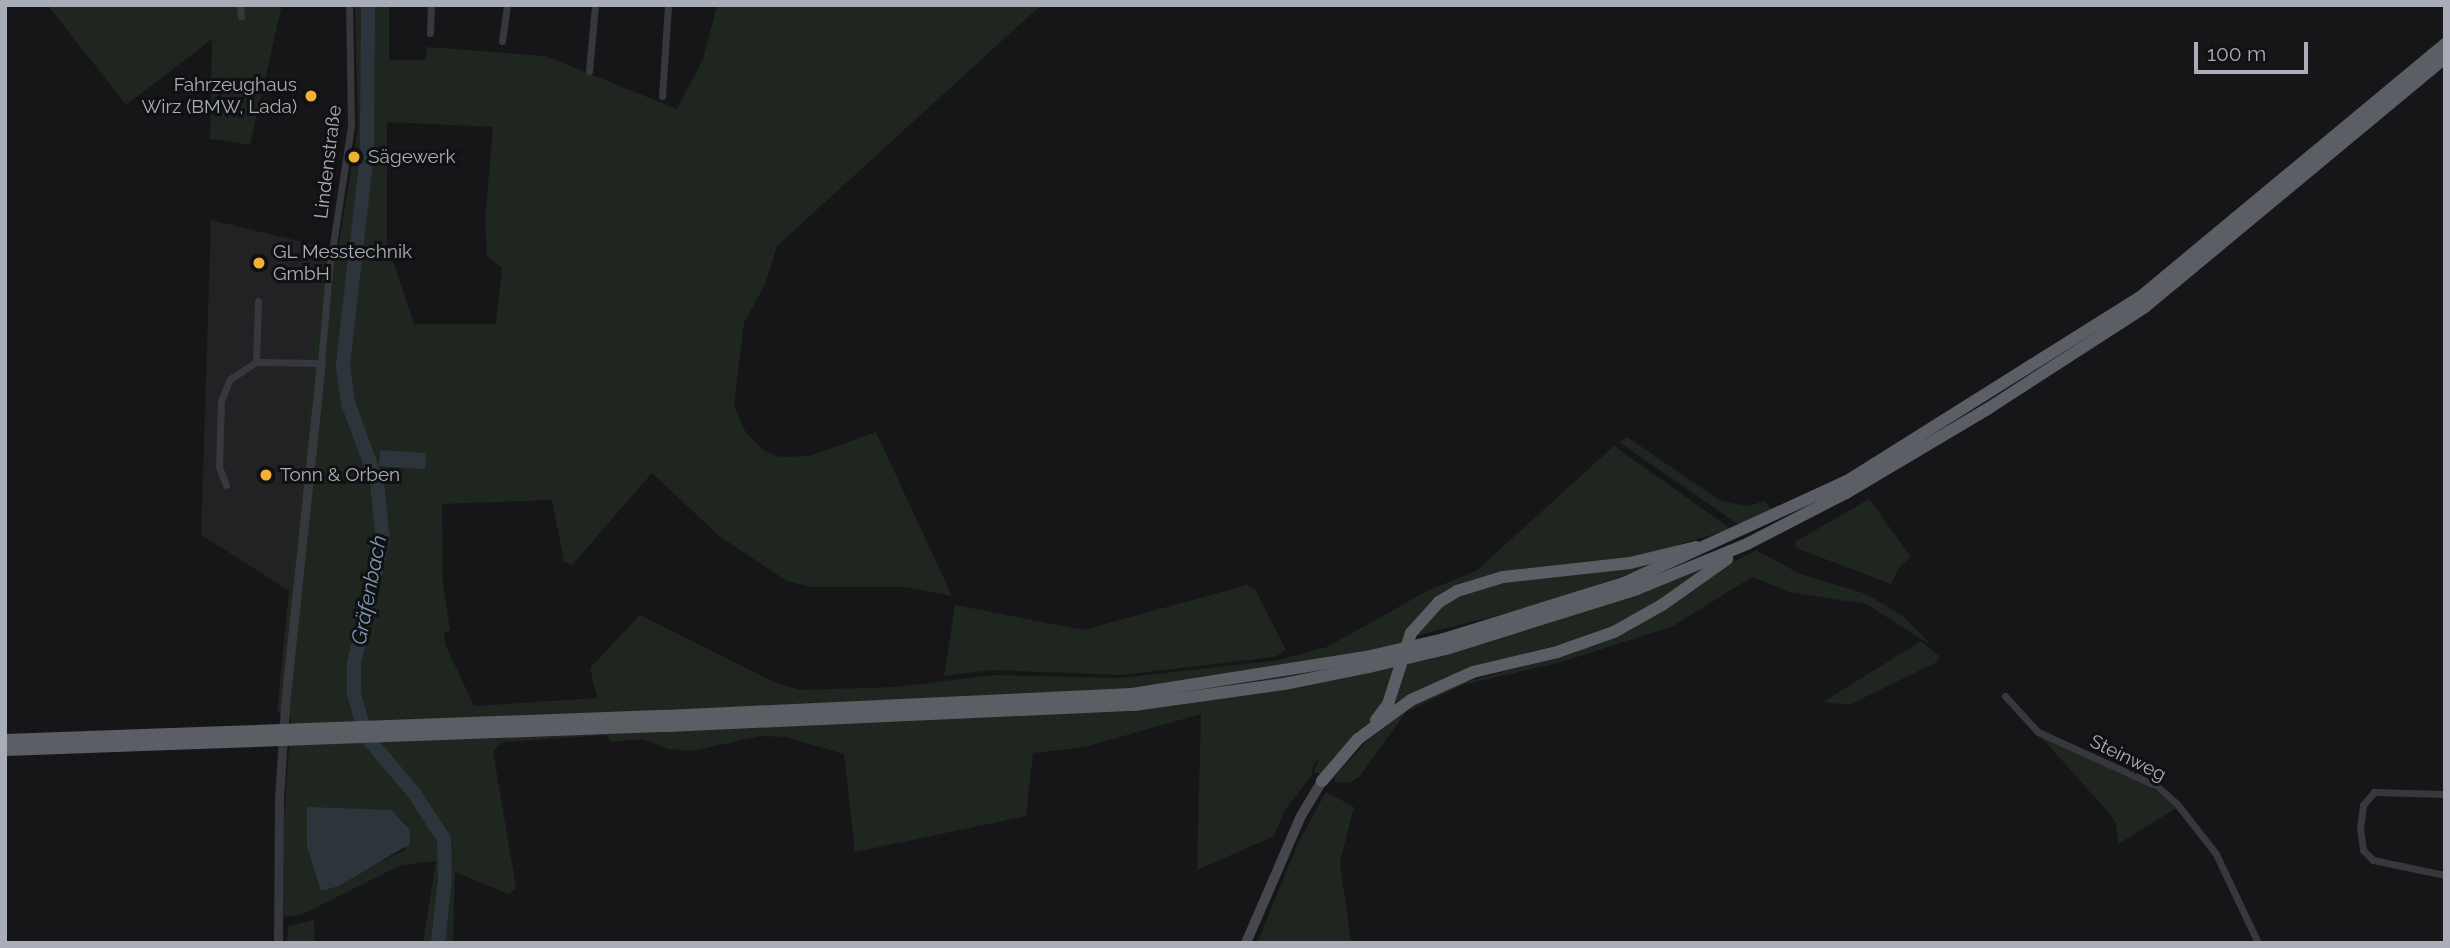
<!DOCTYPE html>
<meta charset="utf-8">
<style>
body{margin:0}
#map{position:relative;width:2450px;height:948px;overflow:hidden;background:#161618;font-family:Raleway,sans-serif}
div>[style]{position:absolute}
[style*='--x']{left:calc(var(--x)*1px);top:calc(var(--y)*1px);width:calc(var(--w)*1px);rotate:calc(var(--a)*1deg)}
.built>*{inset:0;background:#222225}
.green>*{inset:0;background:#1e261f}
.water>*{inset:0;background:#2c353c}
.river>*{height:14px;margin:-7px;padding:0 7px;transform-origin:7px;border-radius:7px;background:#2c353c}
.minor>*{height:7px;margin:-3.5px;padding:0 3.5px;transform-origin:3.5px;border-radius:3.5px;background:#37383d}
.tertiary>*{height:9px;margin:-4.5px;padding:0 4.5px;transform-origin:4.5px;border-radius:4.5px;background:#37383d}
.secondary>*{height:10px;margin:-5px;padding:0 5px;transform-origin:5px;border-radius:5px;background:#45474d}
.trunk>*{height:12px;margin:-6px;padding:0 6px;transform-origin:6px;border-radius:6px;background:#5b5e65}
.trunk-bridge>*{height:12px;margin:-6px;padding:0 6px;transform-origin:6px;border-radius:6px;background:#5b5e65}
.dots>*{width:19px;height:19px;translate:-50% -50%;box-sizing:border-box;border:4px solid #111113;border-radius:50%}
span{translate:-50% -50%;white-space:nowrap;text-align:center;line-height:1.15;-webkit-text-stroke:6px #111113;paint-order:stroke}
.poi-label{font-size:19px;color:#a8adb8}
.right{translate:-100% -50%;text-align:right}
.left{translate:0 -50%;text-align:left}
.street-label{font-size:19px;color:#a8adb8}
.water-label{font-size:21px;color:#7f9bb3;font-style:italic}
.frame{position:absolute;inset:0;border:7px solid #a8adb8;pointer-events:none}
.scale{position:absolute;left:2194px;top:42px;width:114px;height:32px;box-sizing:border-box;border:4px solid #a8adb8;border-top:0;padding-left:9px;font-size:21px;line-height:24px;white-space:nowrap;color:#a8adb8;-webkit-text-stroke:5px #111113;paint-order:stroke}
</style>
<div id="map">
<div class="built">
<i style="clip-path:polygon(211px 220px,323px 247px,291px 592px,201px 535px)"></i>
</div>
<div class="green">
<i style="clip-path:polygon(53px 5px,282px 5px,250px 145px,210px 139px,212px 39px,126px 105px,50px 8px)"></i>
<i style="clip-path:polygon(evenodd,318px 5px,389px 5px,389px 60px,425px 60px,427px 47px,545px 56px,677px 109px,703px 59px,717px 5px,1046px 5px,1040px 6px,777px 246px,765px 284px,744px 323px,734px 405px,746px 433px,764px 451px,780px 457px,810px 456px,876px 432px,952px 596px,906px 587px,812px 587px,787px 581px,719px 536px,652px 473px,572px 565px,564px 562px,552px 500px,442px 504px,443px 584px,450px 630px,444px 633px,445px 644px,474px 706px,597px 698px,590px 668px,640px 615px,774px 682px,801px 690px,897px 687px,992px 675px,1121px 678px,1278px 660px,1327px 647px,1427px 591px,1476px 571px,1614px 446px,1731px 529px,1635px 558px,1524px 571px,1426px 609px,1381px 711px,1322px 775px,1314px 772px,1319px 759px,1314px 763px,1311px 776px,1284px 811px,1274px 836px,1197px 870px,1201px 714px,1085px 747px,1033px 753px,1026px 816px,855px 852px,844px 754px,785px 737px,760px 736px,692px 751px,668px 749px,643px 739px,610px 742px,607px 735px,503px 742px,493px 751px,516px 888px,509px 894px,455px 872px,453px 943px,423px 943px,436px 861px,401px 865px,301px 915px,284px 917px,283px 834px,291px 718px,277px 712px,323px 247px,338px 248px,358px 128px,355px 7px,318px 5px,387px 122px,493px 127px,485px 218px,487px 256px,502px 268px,496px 324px,414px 324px,387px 243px,387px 122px,318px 5px,402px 820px,405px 850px,321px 891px,402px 820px)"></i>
<i style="clip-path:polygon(1627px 437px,1721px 501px,1748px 506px,1765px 501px,1772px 510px,1739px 525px,1619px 442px)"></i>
<i style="clip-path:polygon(1869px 499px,1911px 557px,1898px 569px,1891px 584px,1796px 548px,1795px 542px)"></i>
<i style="clip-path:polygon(1756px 550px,1800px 574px,1866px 594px,1903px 616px,1931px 645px,1866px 604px,1789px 592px,1752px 577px,1673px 626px,1562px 662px,1463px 685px,1406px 712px,1359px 777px,1349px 783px,1335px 782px,1334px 777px,1366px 742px,1408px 708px,1458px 684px,1557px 657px)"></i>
<i style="clip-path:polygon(1666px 561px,1539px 605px,1412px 637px,1433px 611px,1474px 585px)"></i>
<i style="clip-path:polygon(1702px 566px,1704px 570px,1665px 597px,1599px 634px,1478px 666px,1447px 677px,1395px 708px,1391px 704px,1402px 664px)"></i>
<i style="clip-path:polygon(1247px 585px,1255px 589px,1286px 650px,1275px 657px,1121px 675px,992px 670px,944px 676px,955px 605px,1083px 630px)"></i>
<i style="clip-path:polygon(1921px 641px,1939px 656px,1937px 662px,1849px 705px,1823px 702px)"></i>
<i style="clip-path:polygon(2041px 737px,2147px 784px,2177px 808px,2118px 844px,2116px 823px,2109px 813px)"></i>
<i style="clip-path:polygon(1326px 792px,1354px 807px,1340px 862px,1351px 943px,1257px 943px,1298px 843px)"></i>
<i style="clip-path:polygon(314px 920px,315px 943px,287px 943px,288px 926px)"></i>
</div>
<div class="water">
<i style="clip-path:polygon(380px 450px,426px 453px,425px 469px,379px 466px)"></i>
<i style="clip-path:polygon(307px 807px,391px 810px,410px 830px,410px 844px,339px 886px,321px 891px,307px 846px)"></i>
</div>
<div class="river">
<i style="--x:368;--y:5;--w:149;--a:90.4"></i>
<i style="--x:367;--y:154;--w:213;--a:96.5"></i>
<i style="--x:343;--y:366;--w:37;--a:82"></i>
<i style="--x:348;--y:403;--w:84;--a:69.8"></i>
<i style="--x:377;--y:482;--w:59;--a:84.2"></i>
<i style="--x:383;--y:541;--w:125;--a:103.4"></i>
<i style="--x:354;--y:663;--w:30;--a:90"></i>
<i style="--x:354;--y:693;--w:43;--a:75.3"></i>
<i style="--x:365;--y:735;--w:76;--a:49.8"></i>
<i style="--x:414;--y:793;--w:55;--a:56.9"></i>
<i style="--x:444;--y:839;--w:40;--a:88.6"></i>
<i style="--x:445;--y:879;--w:64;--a:96.2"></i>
</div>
<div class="minor">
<i style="--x:240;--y:5;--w:11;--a:85"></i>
<i style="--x:430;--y:33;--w:28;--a:-88"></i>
<i style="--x:502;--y:41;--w:36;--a:-82"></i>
<i style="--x:589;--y:71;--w:66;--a:-84.8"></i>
<i style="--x:662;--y:96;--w:91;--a:-86.2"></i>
<i style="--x:256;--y:362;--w:61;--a:-88.1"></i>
<i style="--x:226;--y:485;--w:19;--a:-111"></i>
<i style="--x:219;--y:467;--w:66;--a:-88.3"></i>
<i style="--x:221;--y:401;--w:24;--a:-68"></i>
<i style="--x:230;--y:379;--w:31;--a:-33"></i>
<i style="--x:256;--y:362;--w:65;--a:0.9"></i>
<i style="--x:321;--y:363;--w:92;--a:-85"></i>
<i style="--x:329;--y:271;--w:147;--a:-81.4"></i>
<i style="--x:351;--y:126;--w:121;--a:-90.9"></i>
<i style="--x:2005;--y:696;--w:49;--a:47.5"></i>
<i style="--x:2038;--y:732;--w:131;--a:24.4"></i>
<i style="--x:2157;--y:786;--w:27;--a:42"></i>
<i style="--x:2177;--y:804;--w:63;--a:52"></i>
<i style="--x:2216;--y:854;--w:98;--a:64.7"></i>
<i style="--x:2445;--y:794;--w:71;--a:-178.4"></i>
<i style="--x:2374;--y:792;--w:17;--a:130"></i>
<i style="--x:2363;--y:805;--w:23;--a:97"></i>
<i style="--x:2360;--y:828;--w:22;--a:82"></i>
<i style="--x:2363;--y:850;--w:14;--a:45"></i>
<i style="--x:2373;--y:860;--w:74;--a:11.8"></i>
</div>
<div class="tertiary">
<i style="--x:278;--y:943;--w:144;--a:-89.6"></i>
<i style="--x:279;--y:799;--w:94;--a:-86.3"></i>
<i style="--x:285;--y:705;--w:344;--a:-84"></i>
</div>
<div class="secondary">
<i style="--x:1246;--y:943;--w:138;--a:-66.6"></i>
<i style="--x:1301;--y:816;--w:41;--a:-59"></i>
</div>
<div class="trunk">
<i style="--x:1444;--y:639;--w:189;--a:-17.3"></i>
<i style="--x:1624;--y:583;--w:245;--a:-24.6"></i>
<i style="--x:1847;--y:481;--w:345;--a:-32.1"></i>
<i style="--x:2139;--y:298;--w:398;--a:-39.7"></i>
<i style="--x:1446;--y:649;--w:200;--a:-17.4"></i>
<i style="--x:1637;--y:589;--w:119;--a:-22.2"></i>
<i style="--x:1747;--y:544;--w:111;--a:-27.3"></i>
<i style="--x:1846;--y:493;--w:166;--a:-30.7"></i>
<i style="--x:1989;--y:408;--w:186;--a:-32.9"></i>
<i style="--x:2145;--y:307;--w:390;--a:-39.7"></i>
<i style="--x:666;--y:716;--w:467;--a:-2.7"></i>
<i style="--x:1132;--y:694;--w:237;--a:-9"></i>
<i style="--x:1376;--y:720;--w:20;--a:-53"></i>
<i style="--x:1388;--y:704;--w:75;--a:-72.1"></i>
<i style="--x:1411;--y:633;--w:42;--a:-47.9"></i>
<i style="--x:1439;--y:602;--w:21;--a:-31"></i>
<i style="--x:1457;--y:591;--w:48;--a:-16.9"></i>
<i style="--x:1503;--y:577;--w:128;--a:-6.3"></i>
<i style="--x:1630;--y:563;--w:68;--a:-13.6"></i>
<i style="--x:667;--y:726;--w:467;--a:-2.6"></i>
<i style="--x:1134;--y:705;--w:151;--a:-8"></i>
<i style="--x:1284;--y:684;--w:87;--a:-11.3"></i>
<i style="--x:5;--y:740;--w:166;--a:-2.1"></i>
<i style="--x:5;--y:750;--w:166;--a:-2.1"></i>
<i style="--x:1322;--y:781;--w:55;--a:-49.4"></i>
<i style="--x:1358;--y:739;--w:66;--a:-36.3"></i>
<i style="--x:1411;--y:700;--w:68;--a:-24.3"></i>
<i style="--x:1473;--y:672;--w:86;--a:-13.4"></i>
<i style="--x:1557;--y:652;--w:60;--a:-19.3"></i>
<i style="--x:1614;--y:632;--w:55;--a:-29.4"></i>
<i style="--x:1662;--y:605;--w:80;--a:-35.3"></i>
</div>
<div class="trunk-bridge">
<i style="--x:1366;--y:657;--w:80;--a:-13"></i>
<i style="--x:1369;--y:667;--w:79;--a:-13.2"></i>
<i style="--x:171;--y:734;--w:495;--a:-2.1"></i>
<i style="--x:171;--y:744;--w:496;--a:-2.1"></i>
</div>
<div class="dots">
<i style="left:311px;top:96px;background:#f2b134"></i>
<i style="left:354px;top:157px;background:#f2b134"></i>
<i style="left:259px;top:263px;background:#f2b134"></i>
<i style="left:266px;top:475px;background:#f2b134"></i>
</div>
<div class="poi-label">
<span class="right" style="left:297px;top:96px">Fahrzeughaus<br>Wirz (BMW, Lada)</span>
<span class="left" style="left:368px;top:157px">Sägewerk</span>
<span class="left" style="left:273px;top:263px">GL Messtechnik<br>GmbH</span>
<span class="left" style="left:280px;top:475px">Tonn &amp; Orben</span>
</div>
<div class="street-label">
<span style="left:328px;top:162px;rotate:-83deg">Lindenstraße</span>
<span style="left:2128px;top:758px;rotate:26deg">Steinweg</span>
</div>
<div class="water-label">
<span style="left:369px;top:590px;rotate:-79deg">Gräfenbach</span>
</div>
<div class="frame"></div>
<div class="scale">100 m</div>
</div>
